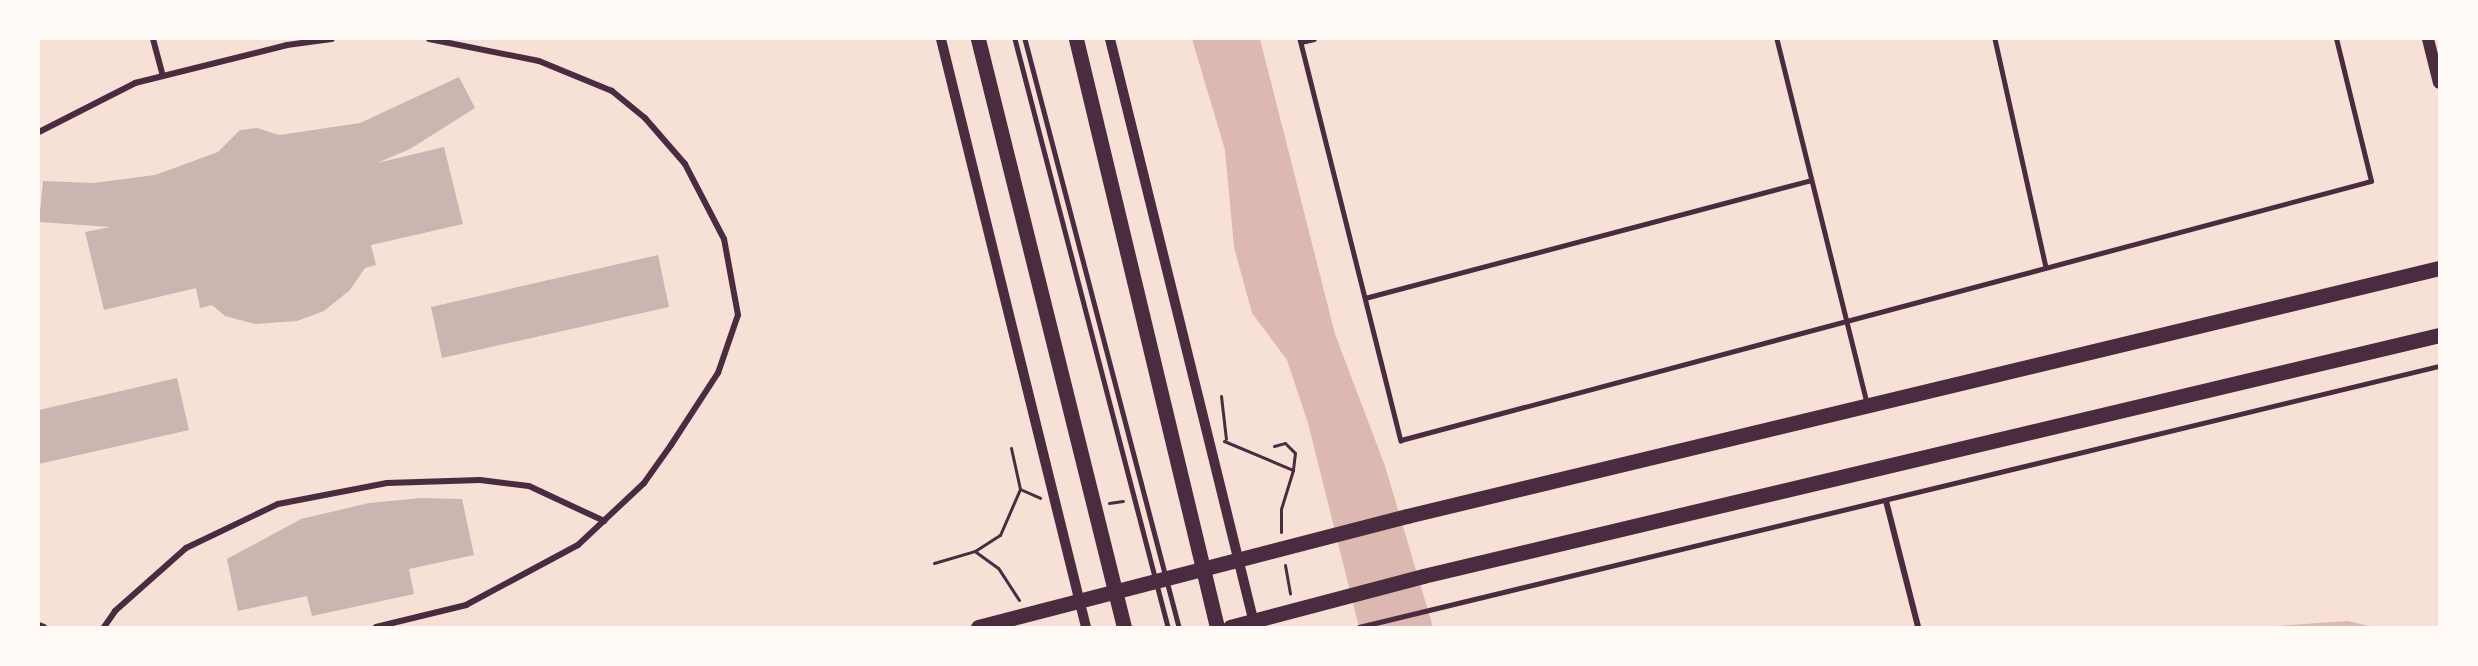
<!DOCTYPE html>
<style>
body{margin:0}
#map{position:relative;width:2478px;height:666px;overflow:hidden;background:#f7e1d7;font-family:Barlow,sans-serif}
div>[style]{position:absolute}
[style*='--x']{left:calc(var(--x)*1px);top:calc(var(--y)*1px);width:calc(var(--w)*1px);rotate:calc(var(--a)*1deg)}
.water>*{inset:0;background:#dcb8b0}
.building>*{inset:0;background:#ccb4b1}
.path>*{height:3px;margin:-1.5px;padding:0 1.5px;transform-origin:1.5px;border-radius:1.5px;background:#4a2c40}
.service>*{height:4.5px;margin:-2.25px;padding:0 2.25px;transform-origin:2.25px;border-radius:2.25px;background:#4a2c40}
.minor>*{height:6px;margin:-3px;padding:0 3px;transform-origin:3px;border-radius:3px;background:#4a2c40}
.tertiary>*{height:10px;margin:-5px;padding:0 5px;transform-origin:5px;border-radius:5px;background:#4a2c40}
.secondary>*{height:12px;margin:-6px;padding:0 6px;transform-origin:6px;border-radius:6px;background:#4a2c40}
.primary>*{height:15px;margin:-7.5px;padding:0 7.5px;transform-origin:7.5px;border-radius:7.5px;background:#4a2c40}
span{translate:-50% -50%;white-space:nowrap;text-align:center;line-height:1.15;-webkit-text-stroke:4.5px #fffaf5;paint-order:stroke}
.frame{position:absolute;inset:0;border:40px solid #fffaf5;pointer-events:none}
</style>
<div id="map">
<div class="water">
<i style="clip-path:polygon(1192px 39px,1260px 39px,1335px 334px,1385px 466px,1433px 627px,1359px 627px,1308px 423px,1287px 360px,1252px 313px,1234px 247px,1225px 150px)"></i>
<i style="clip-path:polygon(2348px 621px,2373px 627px,2274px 627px,2276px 626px)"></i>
</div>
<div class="building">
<i style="clip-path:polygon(459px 77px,475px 108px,410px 149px,377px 163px,444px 147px,463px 224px,371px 245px,376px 265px,365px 268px,350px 290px,324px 311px,297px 321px,255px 324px,225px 316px,212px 305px,200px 308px,196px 288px,104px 310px,85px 232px,110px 227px,39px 222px,43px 181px,94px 183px,155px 175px,218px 152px,240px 130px,257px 128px,279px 135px,360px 123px)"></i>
<i style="clip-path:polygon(658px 255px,669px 307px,442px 358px,431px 307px)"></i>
<i style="clip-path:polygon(177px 378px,189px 430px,39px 464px,39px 410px)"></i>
<i style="clip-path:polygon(421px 498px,462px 499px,474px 555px,409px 569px,414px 594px,312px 616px,307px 596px,238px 611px,227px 559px,301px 519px,369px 503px)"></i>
</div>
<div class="path">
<i style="--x:1221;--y:396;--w:43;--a:83.4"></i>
<i style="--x:1224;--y:441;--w:75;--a:22.8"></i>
<i style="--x:1293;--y:470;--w:41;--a:107.1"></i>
<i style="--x:1281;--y:509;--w:23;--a:90"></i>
<i style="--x:1274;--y:446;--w:11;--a:-15"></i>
<i style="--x:1285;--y:443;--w:14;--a:45"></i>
<i style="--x:1295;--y:453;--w:17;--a:97"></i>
<i style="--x:1011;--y:448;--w:42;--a:77.6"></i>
<i style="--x:1109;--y:503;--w:14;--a:-8"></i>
<i style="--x:934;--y:563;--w:43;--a:-16.3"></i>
<i style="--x:1285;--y:565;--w:29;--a:80"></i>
<i style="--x:1019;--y:600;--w:38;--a:-123"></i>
<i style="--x:998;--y:568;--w:29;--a:-144"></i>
<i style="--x:975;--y:551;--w:30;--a:-33"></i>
<i style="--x:1000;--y:535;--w:50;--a:-66.5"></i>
<i style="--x:1020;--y:489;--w:22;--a:24"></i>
</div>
<div class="service">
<i style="--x:1015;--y:39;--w:608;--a:75.41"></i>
<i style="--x:1025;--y:39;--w:608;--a:75.32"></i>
<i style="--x:1300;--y:39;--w:414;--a:75.9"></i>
<i style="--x:1401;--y:440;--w:1004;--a:-14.95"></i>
<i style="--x:2371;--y:181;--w:146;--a:-103.8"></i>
<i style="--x:1777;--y:39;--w:375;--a:76.1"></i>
<i style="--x:1995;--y:39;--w:234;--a:77.4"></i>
<i style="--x:1301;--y:42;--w:13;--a:-13"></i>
<i style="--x:1365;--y:298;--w:461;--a:-14.8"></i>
<i style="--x:1359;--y:627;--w:1111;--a:-13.59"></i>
</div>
<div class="minor">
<i style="--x:153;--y:39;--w:38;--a:75"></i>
<i style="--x:39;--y:132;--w:108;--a:-27"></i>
<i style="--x:135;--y:83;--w:157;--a:-14"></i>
<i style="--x:287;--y:45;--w:45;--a:-7.6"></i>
<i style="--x:1886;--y:501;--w:130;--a:75.7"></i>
<i style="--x:39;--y:625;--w:5;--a:22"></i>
<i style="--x:104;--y:627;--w:19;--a:-55"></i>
<i style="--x:115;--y:611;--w:95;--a:-41.6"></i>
<i style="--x:186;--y:548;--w:102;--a:-25.6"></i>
<i style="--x:278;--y:504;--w:111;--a:-10.9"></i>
<i style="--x:387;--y:483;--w:93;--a:-1.8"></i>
<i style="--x:480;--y:480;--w:49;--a:7"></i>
<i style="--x:529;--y:486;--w:83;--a:25"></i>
<i style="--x:376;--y:627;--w:93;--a:-13.7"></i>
<i style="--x:466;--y:605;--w:127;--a:-28.2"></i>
<i style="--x:578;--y:545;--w:91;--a:-43.2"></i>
<i style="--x:644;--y:483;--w:47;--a:-54.6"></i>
<i style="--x:671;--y:445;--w:86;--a:-56.9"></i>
<i style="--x:718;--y:373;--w:61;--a:-71"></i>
<i style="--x:738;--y:315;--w:77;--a:-100.4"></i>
<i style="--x:724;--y:239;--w:85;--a:-117.5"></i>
<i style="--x:685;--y:164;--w:61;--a:-131"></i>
<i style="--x:645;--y:118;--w:43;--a:-140.7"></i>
<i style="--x:612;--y:91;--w:79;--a:-157.7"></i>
<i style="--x:539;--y:61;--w:112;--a:-168.7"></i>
</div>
<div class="tertiary">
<i style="--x:941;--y:39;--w:606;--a:76.15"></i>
<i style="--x:1110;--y:39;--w:606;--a:76.15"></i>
</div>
<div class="secondary">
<i style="--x:2428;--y:39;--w:45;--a:76"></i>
</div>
<div class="primary">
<i style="--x:978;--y:39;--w:606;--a:76.06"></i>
<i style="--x:1076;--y:39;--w:605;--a:76.52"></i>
<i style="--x:978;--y:627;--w:443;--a:-14.5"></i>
<i style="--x:1407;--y:516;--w:1061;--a:-13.51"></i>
<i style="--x:1230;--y:627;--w:200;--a:-14.8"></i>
<i style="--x:1423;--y:576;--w:1044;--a:-13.34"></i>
</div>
<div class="frame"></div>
</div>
